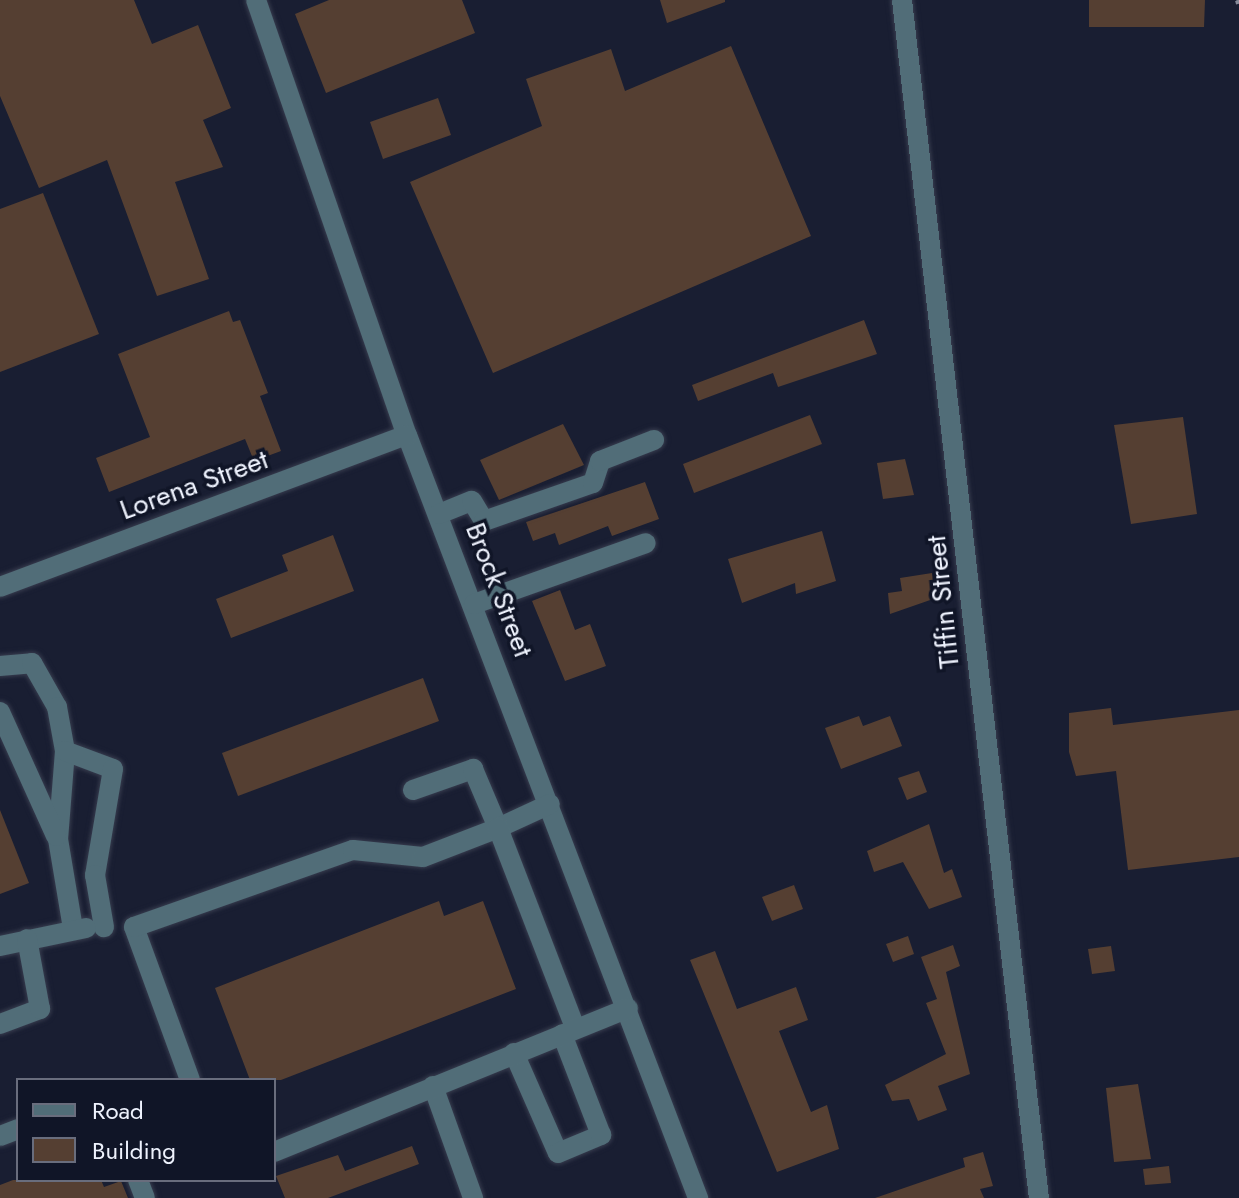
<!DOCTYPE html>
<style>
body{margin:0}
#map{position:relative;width:1239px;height:1198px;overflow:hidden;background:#191e32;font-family:Jost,sans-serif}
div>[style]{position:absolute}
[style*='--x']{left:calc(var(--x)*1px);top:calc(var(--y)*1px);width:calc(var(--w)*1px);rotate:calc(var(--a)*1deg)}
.building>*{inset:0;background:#553f32}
.roads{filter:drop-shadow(0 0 2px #373c4e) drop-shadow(0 0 2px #373c4e)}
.minor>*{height:20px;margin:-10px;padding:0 10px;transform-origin:10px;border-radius:10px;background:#516d78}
.rail>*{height:6px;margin-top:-3px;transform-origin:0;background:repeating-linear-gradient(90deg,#878b9a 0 12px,transparent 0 18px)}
span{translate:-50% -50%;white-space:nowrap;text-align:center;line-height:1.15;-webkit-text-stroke:7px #101527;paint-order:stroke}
.street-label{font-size:28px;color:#eef2fd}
.legend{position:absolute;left:16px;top:1078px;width:260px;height:104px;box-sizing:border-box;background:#101527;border:2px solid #696d7d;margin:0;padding:10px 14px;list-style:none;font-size:24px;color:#eef2fd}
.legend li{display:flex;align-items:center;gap:16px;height:40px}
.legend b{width:40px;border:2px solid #696d7d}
</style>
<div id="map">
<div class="building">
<i style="clip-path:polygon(0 0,134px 0,152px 44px,198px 25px,231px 108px,203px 120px,223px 167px,175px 182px,209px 279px,157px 296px,107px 160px,39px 188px,0 96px)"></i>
<i style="clip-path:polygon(329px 0,462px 0,475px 33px,326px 93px,295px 14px)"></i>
<i style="clip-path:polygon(660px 0,725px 0,725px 2px,667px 23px)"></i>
<i style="clip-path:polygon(1089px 0,1205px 0,1204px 27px,1089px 27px)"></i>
<i style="clip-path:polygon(731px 46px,811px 236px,493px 373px,410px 182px,542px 126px,526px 79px,611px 49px,625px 91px)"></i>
<i style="clip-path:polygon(438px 98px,451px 135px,383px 159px,370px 122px)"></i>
<i style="clip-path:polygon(43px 193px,99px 334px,0 372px,0 209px)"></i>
<i style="clip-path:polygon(229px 311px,233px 322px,240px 320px,268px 393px,260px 396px,281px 451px,254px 461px,245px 439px,109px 492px,96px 458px,150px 437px,118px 354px)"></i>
<i style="clip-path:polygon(864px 320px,877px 354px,778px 387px,773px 373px,698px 401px,692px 385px)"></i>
<i style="clip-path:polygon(810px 415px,822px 444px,694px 493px,683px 464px)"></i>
<i style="clip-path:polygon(1183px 417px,1197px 514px,1131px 524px,1114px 425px)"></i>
<i style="clip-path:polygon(563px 424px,584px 465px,499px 500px,480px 460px)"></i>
<i style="clip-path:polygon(905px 459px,914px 495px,883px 499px,877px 463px)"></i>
<i style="clip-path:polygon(645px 482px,659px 519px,612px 536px,608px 526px,559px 545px,555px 533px,533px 541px,526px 522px)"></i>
<i style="clip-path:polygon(822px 531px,836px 581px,796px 594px,795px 583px,742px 603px,728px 559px)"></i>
<i style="clip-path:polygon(333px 535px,354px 591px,231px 638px,216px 599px,288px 571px,282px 555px)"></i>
<i style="clip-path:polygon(932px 573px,936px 598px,890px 614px,888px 593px,902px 591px,900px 578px)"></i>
<i style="clip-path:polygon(560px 590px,575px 630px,590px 624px,606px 666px,565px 681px,532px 601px)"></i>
<i style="clip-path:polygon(423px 678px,439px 721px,238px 796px,222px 753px)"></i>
<i style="clip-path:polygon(1111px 708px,1113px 725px,1239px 710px,1239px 857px,1128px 870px,1116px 771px,1076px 776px,1069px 752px,1069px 713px)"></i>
<i style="clip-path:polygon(859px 716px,863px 726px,890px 716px,902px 746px,841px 769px,825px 728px)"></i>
<i style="clip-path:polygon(919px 771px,927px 792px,907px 800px,898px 778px)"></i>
<i style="clip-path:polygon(0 810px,29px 883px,0 894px)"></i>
<i style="clip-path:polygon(929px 824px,944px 873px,952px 869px,962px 897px,929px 909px,903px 862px,874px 872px,867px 851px)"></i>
<i style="clip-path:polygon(794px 885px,803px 909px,772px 921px,762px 897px)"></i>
<i style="clip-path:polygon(439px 901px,444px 916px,483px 901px,516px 989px,281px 1080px,250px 1080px,215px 988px)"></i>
<i style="clip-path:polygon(908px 936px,914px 954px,893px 962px,886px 944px)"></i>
<i style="clip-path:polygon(953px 945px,960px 966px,946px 972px,970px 1074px,938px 1086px,947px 1110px,918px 1121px,909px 1099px,892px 1101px,885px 1085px,946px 1054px,926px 1003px,937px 999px,921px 957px)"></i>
<i style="clip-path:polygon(1111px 946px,1115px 971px,1092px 974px,1088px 949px)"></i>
<i style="clip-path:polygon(715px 951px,737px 1009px,796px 987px,808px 1020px,779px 1031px,811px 1112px,827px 1105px,839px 1149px,777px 1172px,690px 960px)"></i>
<i style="clip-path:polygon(1138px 1084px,1151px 1159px,1114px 1162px,1106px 1088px)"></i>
<i style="clip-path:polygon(412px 1146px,419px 1164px,328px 1198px,285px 1198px,276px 1176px,338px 1155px,345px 1171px)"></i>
<i style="clip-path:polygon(983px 1152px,993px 1186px,980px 1189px,984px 1198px,875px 1198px,965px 1167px,963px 1158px)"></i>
<i style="clip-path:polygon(1169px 1166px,1171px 1183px,1145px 1185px,1143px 1169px)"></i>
<i style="clip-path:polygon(13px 1180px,101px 1180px,104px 1187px,121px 1181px,128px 1198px,0 1198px,0 1185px)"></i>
</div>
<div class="roads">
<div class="minor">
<i style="--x:256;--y:0;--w:460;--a:70.9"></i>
<i style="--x:407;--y:435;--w:817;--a:69.12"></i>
<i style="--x:902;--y:0;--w:1206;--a:83.48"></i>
<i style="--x:439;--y:514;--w:35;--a:-22"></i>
<i style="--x:472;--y:501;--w:23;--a:59"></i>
<i style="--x:484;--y:521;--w:115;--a:-19.2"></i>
<i style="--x:593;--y:483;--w:23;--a:-72"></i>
<i style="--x:600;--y:461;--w:58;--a:-21.3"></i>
<i style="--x:0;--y:587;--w:434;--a:-20.5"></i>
<i style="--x:474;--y:604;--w:182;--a:-19.5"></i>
<i style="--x:0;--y:666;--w:32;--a:-5"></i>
<i style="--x:32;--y:663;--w:51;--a:60.4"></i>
<i style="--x:57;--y:707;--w:45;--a:79.7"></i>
<i style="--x:65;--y:751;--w:88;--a:94.5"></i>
<i style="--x:58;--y:839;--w:91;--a:80.5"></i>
<i style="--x:0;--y:712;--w:136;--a:65.7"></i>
<i style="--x:65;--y:751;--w:51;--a:20.6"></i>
<i style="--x:113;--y:769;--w:108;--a:99.6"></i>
<i style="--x:95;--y:875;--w:53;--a:80.2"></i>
<i style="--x:413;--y:790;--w:64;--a:-19.3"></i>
<i style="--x:473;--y:769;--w:64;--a:67"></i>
<i style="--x:498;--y:828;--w:57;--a:-24.8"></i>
<i style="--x:0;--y:946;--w:88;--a:-11.8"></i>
<i style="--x:0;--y:1024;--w:43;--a:-20.6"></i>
<i style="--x:40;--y:1009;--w:71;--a:-100.5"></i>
<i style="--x:514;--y:1053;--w:109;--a:66.3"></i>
<i style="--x:558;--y:1153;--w:47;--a:-22.7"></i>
<i style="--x:601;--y:1135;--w:108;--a:-111.1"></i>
<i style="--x:190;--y:1080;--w:163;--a:-110.1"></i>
<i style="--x:134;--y:927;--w:232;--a:-19.4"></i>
<i style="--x:353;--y:850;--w:70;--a:5.7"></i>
<i style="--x:423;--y:857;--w:80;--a:-21.1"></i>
<i style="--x:498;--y:828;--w:214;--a:68.9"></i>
<i style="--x:433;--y:1086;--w:119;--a:70.3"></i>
<i style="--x:0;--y:1136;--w:19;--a:-21"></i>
<i style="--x:274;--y:1152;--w:382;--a:-22.1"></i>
<i style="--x:138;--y:1180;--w:19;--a:69"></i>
</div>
</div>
<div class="rail">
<i style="--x:1238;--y:0;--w:4;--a:76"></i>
</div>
<div class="street-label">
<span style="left:194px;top:485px;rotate:-20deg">Lorena Street</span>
<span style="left:499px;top:590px;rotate:69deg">Brock Street</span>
<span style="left:943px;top:602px;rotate:-96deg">Tiffin Street</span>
</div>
<ul class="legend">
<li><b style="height:10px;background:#516d78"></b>Road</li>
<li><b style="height:22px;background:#553f32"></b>Building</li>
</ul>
</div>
